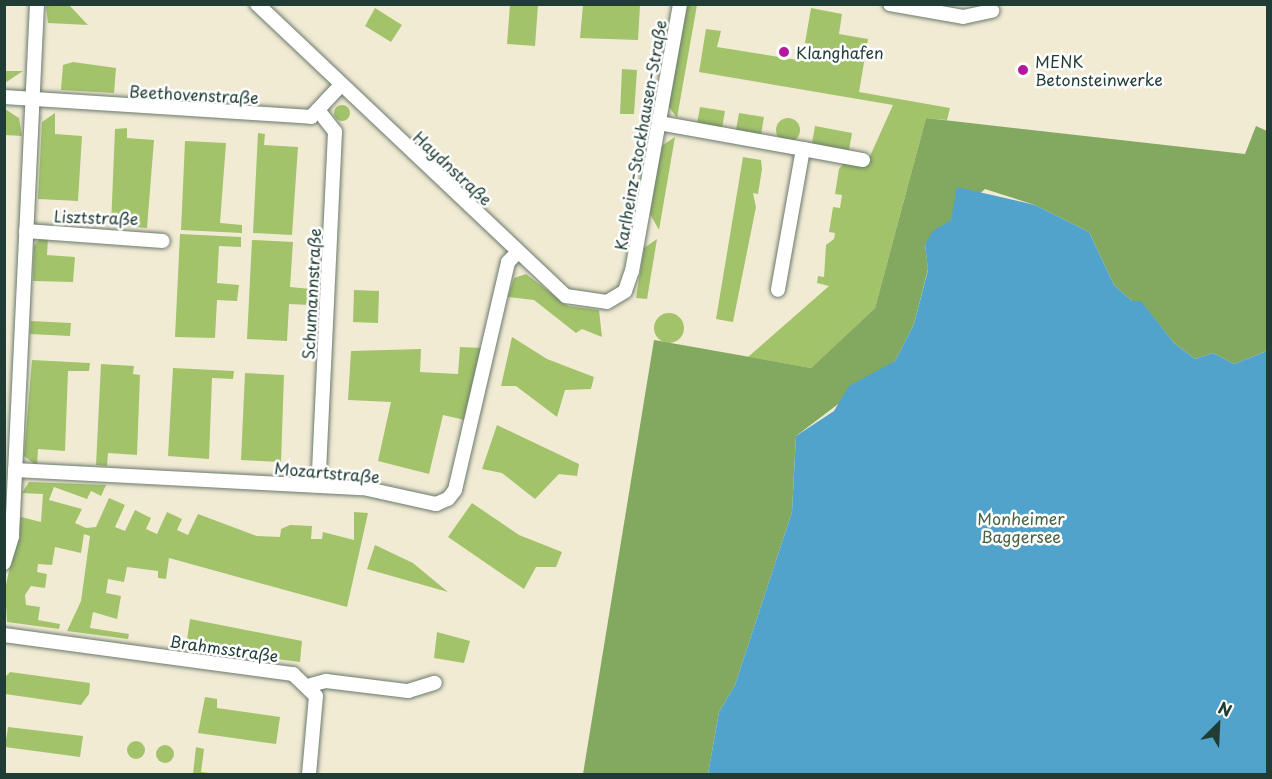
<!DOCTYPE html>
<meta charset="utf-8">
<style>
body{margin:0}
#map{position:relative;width:1272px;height:779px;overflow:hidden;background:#f2ebd4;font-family:"Playpen Sans",sans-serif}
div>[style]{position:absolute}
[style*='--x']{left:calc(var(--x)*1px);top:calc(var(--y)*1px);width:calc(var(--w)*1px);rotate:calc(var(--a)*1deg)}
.green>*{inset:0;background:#a3c36b}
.round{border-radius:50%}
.forest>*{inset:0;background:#82a95f}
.water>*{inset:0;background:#51a3cc}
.roads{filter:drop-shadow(0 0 2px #697a6c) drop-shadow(0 0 2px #697a6c)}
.street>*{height:14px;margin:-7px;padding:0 7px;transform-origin:7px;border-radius:7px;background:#fff}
.dots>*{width:16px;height:16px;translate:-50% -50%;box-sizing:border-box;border:3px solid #fff;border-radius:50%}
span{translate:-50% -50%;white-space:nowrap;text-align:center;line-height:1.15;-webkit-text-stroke:5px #fff;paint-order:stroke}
.poi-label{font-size:16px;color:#1f3d34}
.left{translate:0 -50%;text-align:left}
.street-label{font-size:16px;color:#1f3d34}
.park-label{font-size:16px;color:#476544}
.frame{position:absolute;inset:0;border:6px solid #1f3d34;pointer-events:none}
.north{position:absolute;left:1188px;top:695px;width:60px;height:60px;-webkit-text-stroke:4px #fff;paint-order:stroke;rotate:24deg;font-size:16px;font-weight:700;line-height:24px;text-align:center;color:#1f3d34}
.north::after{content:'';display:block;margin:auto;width:21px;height:27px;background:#1f3d34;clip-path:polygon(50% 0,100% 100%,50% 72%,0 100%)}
</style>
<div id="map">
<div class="green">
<i style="clip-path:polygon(46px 5px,69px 5px,88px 25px,48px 23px)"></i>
<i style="clip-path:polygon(510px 5px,538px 5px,535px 46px,507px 44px)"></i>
<i style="clip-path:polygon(583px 5px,640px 5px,638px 40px,580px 38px)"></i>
<i style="clip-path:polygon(685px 5px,697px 5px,677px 118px,667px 104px)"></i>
<i style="clip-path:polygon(375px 8px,402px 25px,391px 42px,365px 26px)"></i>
<i style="clip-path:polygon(811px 8px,842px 14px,839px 34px,868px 39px,859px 92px,950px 108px,947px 120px,926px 118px,875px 308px,811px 368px,748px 357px,829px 286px,817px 283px,818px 276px,824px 277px,826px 245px,834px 239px,835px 233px,829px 232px,833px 207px,840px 208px,842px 195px,835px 194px,839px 169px,845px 162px,866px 165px,893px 105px,699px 72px,706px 29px,721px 31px,717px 47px,810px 62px,812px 44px,805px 43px)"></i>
<i style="clip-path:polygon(73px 62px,116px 68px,114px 93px,61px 90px,63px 65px)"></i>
<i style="clip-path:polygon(622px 69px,637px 70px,634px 114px,620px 114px)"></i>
<i style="clip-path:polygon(4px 71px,23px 71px,5px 83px)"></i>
<i class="round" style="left:334px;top:105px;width:16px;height:16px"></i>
<i style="clip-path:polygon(700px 107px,725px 111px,722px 128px,697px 124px)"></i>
<i style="clip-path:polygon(5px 109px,19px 118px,22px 136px,5px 135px)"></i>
<i style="clip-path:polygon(55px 113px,55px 134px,82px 136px,78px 201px,38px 199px,42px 122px)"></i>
<i style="clip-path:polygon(739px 113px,764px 117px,761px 135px,736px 130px)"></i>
<i class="round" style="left:776px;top:118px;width:24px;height:24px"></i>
<i style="clip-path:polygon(815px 126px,852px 133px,849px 150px,812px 143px)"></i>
<i style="clip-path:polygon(127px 128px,127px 138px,154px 140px,147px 228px,111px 225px,115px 129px)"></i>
<i style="clip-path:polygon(258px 133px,265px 134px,264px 145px,298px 147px,292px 235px,253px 233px)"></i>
<i style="clip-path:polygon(675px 137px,659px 230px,650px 214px,660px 147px)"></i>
<i style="clip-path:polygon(185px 141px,226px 143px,220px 223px,242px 225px,242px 233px,181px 230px)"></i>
<i style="clip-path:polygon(743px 157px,761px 160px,762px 169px,758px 194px,753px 193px,756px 207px,733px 322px,716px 319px)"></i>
<i style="clip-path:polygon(180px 234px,241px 237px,241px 247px,219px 246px,217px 283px,239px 285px,237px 301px,217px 300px,215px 338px,175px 337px)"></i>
<i style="clip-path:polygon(41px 237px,48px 237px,47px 255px,75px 257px,73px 282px,33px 281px,34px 246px)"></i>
<i style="clip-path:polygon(657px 239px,647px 299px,636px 298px,644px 248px)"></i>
<i style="clip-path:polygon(252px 240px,293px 242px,290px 287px,311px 289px,310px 305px,289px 304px,287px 341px,247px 339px)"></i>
<i style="clip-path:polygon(526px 274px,568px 306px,599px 310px,602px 337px,582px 329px,576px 333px,534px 300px,508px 297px,514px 278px)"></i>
<i style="clip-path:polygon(354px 290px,379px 291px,378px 323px,353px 322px)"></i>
<i class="round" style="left:654px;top:313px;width:30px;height:30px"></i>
<i style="clip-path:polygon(31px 321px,71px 323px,70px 336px,30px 334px)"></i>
<i style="clip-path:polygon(512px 337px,547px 359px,594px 377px,591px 389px,565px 390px,557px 417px,516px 386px,501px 386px)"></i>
<i style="clip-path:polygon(460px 347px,481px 348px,465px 420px,443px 415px,429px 474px,378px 461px,391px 402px,348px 400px,351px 351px,421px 349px,420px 372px,458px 374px)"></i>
<i style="clip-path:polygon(32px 360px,90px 363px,89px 371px,68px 371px,65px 451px,38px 449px,37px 466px,24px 456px)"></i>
<i style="clip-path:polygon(101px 364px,134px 366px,133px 374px,140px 375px,137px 455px,108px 453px,107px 466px,96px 465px)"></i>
<i style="clip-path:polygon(173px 368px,234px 371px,233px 379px,212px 378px,209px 459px,168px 456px)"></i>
<i style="clip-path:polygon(245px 373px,284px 375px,281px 462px,241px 460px)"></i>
<i style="clip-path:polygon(497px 425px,579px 464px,577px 476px,559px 474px,535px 499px,502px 473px,482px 469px)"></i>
<i style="clip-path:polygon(29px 482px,106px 485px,101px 496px,91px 491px,87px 499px,54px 487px,49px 500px,82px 509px,75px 523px,86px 528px,96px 527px,109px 498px,125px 505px,115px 527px,125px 531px,135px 510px,151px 518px,146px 529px,157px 534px,167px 512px,182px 519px,177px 530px,188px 535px,198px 514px,257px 536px,280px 537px,281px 529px,290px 525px,312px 526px,311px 539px,322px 539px,323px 532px,354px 540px,354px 512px,368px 513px,347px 607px,169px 558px,166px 579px,158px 578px,158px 571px,127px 567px,124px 582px,108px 579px,106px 593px,121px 596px,117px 619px,93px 612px,90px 628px,129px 634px,128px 639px,67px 631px,81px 601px,90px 536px,84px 534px,81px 553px,55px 547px,52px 565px,38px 564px,37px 572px,47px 574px,45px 588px,31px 586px,25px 595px,26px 605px,40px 607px,38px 620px,60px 624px,59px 629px,7px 622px,5px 589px,21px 517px,41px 522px,43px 494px,22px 493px)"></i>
<i style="clip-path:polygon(472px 503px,519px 535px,562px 552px,556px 567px,536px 567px,524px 589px,448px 537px)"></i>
<i style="clip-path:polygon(375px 545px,413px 563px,448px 592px,367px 569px)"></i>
<i style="clip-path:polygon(190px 619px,302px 641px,300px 662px,186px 647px)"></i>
<i style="clip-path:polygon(437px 632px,470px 641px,464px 663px,434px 658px)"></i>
<i style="clip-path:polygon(10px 672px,90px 683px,89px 694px,81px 705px,5px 694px,5px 677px)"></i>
<i style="clip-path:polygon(205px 697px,217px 699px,217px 708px,280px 717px,276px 744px,198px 733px)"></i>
<i style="clip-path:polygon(8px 727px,83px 736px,80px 757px,5px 747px)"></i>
<i class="round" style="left:127px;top:741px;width:18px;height:18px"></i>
<i class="round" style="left:156px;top:745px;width:18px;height:18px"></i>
<i style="clip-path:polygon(196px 747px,204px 749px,201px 772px,218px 774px,193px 774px)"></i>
</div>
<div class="forest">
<i style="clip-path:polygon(926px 118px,1245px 154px,1256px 126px,1267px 131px,1267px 351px,1234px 364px,1213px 353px,1195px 359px,1174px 343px,1141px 302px,1132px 301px,1114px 285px,1089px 232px,1035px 205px,985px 189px,925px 244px,928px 269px,914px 324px,895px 361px,796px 436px,792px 512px,735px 685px,719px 712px,708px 774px,583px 774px,654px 340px,811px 368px,875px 308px)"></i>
</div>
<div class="water">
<i style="clip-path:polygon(957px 187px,1035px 205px,1089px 232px,1114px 285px,1132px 301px,1141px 301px,1174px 343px,1195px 359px,1213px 353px,1234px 364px,1267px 351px,1267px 774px,708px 774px,719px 712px,735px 685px,792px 512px,796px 436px,834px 411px,849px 386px,895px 361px,914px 324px,928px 270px,925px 244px,933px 231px,951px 220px)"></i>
</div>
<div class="roads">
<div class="street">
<i style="--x:257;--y:4;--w:425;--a:43.4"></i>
<i style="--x:566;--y:296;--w:41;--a:8.3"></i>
<i style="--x:607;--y:302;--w:21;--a:-31"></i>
<i style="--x:625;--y:291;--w:21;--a:-71"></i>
<i style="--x:632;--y:271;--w:271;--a:-79.8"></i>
<i style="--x:890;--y:4;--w:74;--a:10.1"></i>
<i style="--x:963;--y:17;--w:30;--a:-12"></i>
<i style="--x:4;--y:97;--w:308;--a:3.7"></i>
<i style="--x:311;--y:117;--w:42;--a:-46.9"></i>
<i style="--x:318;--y:110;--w:28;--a:52"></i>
<i style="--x:335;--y:132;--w:354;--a:92.7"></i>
<i style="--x:659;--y:123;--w:146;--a:10.2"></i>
<i style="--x:803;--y:149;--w:143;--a:100.1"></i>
<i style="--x:803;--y:149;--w:61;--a:10.4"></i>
<i style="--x:26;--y:231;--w:137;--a:4.2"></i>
<i style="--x:15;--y:470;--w:348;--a:3"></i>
<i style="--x:363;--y:488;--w:75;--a:12.4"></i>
<i style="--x:436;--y:504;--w:13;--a:-23"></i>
<i style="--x:448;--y:499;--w:11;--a:-52"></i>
<i style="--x:455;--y:490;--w:234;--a:-76.9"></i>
<i style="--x:508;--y:262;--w:14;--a:-45"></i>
<i style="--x:4;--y:563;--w:28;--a:-73"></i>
<i style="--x:12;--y:536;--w:533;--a:-87.31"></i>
<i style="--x:4;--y:635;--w:292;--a:7.7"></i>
<i style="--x:293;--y:674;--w:32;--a:44"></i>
<i style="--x:316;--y:696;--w:78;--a:95.1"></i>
<i style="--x:311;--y:685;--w:16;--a:-15"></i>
<i style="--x:326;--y:681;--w:83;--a:7"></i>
<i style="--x:408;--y:691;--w:28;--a:-17"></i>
</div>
</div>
<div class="dots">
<i style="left:784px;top:52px;background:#b5179e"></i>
<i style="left:1023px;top:70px;background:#b5179e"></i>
</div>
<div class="poi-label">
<span class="left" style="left:796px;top:52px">Klanghafen</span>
<span class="left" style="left:1035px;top:70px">MENK<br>Betonsteinwerke</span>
</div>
<div class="street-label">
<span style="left:194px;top:94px;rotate:3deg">Beethovenstraße</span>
<span style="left:640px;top:135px;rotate:-80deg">Karlheinz-Stockhausen-Straße</span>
<span style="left:453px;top:168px;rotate:43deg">Haydnstraße</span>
<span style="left:96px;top:217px;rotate:2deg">Lisztstraße</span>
<span style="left:311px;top:294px;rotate:-87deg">Schumannstraße</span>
<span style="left:327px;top:472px;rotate:5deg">Mozartstraße</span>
<span style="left:224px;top:648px;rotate:8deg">Brahmsstraße</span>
</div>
<div class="park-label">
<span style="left:1021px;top:527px">Monheimer<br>Baggersee</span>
</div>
<div class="frame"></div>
<div class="north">N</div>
</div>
